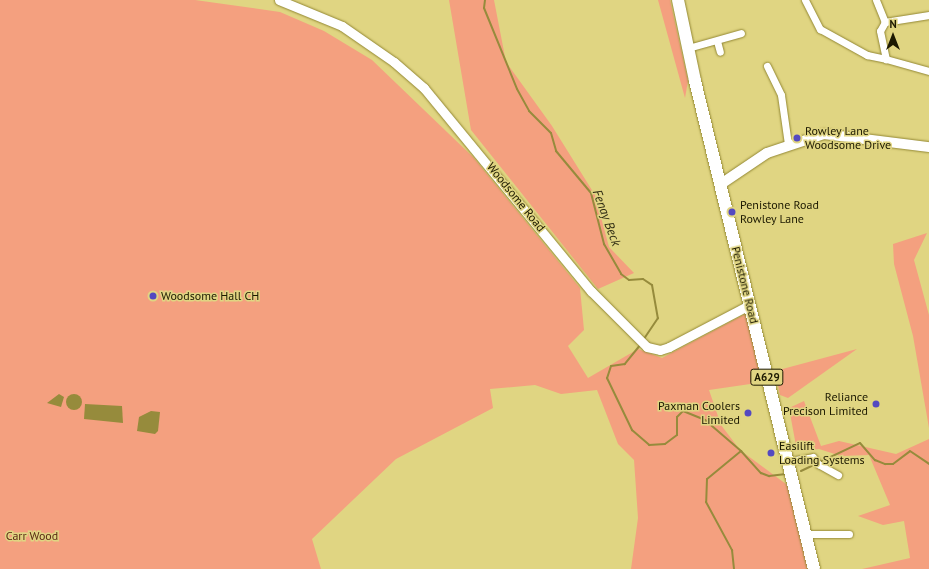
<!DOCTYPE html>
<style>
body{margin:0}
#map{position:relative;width:929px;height:569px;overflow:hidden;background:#e0d582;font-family:"PT Sans",sans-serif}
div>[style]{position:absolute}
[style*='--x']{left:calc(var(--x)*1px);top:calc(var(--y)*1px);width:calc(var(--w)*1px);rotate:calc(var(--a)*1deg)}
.green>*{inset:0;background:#f4a07f}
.water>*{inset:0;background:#968b3c}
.round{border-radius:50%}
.stream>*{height:2px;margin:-1px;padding:0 1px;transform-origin:1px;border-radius:1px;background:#968b3c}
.roads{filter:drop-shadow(0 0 1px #938834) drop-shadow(0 0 1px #938834)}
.minor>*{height:7px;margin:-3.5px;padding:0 3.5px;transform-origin:3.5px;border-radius:3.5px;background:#fff}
.tertiary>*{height:9px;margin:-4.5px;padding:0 4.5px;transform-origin:4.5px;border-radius:4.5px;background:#fff}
.secondary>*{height:10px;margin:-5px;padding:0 5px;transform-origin:5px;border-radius:5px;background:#fff}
.trunk>*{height:12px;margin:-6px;padding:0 6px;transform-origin:6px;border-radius:6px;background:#fff}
.dots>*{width:11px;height:11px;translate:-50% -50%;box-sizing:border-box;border:2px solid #e0d582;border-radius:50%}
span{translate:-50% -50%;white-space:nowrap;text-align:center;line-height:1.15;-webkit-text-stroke:3px #e0d582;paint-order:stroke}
.shield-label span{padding:1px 3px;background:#e0d582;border:1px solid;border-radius:3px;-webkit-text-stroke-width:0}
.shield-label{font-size:11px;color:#1c1901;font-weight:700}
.poi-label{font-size:12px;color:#1c1901}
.left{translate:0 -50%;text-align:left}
.right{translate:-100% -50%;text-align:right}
.street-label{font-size:12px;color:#1c1901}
.park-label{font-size:12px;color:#5a2914}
.water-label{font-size:13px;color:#2e2b12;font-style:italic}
.north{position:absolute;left:873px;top:16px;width:40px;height:40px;-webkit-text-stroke:3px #e0d582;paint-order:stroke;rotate:0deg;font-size:11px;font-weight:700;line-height:16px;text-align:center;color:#1c1901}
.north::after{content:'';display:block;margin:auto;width:14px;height:18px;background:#1c1901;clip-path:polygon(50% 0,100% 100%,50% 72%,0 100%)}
</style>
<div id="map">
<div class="green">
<i style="clip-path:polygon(0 0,195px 0,280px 12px,324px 31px,372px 60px,473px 157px,580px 288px,584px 330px,568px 346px,588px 378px,638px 349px,662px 358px,747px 313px,764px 382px,709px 390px,721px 425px,740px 450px,790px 487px,809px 569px,631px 569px,638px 518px,634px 460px,618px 444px,597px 390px,561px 394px,535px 385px,490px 389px,493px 408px,396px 459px,312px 539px,321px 569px,0 569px)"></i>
<i style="clip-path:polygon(449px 0,494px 0,506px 62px,552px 126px,595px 195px,609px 247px,634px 273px,598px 289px,471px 130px)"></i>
<i style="clip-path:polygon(658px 0,670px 0,688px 81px,685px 98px)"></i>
<i style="clip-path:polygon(927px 233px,914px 260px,929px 315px,929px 428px,913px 336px,894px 264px,893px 244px)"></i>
<i style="clip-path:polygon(857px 349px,788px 398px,780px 395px,775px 371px)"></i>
<i style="clip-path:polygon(804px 401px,821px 446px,839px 441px,896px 454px,929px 439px,929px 569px,862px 569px,910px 558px,904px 521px,883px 525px,858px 516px,890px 505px,869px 455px,841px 456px,819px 449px,797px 451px,789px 408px)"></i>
</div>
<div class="water">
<i style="clip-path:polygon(59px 394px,64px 397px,61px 407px,47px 403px)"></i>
<i class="round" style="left:66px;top:394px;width:16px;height:16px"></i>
<i style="clip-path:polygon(85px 404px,122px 406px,123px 423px,84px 419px)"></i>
<i style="clip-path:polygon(151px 411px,160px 412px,158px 431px,155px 434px,137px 431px,139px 417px)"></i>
</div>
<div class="stream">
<i style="--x:485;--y:0;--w:8;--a:97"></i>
<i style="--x:484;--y:8;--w:87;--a:67.8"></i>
<i style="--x:517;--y:89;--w:25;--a:61"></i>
<i style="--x:529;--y:111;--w:31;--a:45"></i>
<i style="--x:551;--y:133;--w:19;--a:74"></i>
<i style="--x:556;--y:151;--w:55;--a:50.2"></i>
<i style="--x:591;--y:193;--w:53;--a:75.7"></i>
<i style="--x:604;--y:244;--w:34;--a:60"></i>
<i style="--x:621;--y:274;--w:10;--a:37"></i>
<i style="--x:629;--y:280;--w:14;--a:-4"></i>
<i style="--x:643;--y:279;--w:11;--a:34"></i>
<i style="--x:652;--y:285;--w:34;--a:80"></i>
<i style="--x:658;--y:318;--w:25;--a:124"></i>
<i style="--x:641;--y:344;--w:26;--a:129"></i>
<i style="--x:625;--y:364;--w:14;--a:172"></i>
<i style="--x:611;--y:366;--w:13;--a:108"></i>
<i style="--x:607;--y:378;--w:58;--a:64.3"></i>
<i style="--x:632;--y:430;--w:23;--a:41"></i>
<i style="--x:649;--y:445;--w:16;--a:-4"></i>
<i style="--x:665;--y:444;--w:15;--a:-37"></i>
<i style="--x:677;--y:435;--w:18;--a:-90"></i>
<i style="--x:677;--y:417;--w:8;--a:-45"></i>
<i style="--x:683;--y:411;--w:24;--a:22"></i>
<i style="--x:705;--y:420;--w:48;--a:40.7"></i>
<i style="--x:741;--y:451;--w:44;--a:140.5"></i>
<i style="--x:707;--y:479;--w:23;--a:92"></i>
<i style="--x:706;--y:502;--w:55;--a:61.6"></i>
<i style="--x:732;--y:550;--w:19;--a:84"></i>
<i style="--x:741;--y:451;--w:30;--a:48"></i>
<i style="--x:761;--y:473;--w:9;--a:21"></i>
<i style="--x:769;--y:476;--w:17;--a:-7"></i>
<i style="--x:801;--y:471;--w:65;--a:-25.4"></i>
<i style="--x:860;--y:443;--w:23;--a:49"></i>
<i style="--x:875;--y:460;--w:11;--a:22"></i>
<i style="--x:885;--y:464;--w:8;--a:0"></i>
<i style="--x:893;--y:464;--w:21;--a:-37"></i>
<i style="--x:910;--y:451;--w:23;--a:34"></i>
</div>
<div class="roads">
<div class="minor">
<i style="--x:805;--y:0;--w:33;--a:63"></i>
<i style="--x:820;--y:29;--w:54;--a:29"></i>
<i style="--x:867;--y:55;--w:19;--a:12"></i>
<i style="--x:876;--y:0;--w:24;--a:68"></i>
<i style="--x:929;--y:15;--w:45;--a:171"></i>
<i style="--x:885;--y:22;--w:10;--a:119"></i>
<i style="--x:880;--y:31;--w:29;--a:78"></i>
<i style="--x:886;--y:59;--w:45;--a:15.6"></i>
<i style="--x:717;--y:41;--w:11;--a:75"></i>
<i style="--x:688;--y:48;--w:55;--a:-15.8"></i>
<i style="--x:767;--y:66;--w:32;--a:64"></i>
<i style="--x:781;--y:95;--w:49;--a:81.9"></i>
<i style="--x:789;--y:461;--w:24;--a:-9"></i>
<i style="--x:813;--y:457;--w:9;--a:54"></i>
<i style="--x:818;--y:464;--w:23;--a:29"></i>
<i style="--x:807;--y:534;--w:42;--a:0"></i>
</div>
<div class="tertiary">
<i style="--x:279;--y:0;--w:68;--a:22.4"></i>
<i style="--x:342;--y:26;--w:63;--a:34.7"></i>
<i style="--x:394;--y:62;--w:40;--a:41"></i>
<i style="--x:424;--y:88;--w:263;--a:50.6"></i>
<i style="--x:591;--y:291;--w:79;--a:45"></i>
<i style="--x:647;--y:347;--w:13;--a:13"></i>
<i style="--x:660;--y:350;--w:9;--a:-18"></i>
<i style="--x:669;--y:347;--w:90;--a:-27.7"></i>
</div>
<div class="secondary">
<i style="--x:721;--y:184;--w:55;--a:-34"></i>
<i style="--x:767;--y:153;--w:60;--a:-18.4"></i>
<i style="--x:824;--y:134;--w:106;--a:7.1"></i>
</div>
<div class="trunk">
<i style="--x:678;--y:0;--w:83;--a:78.1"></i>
<i style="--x:695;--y:81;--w:502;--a:76.3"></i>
</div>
</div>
<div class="dots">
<i style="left:797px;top:138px;background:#5449c0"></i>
<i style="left:732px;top:212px;background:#5449c0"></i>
<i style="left:153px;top:296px;background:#5449c0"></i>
<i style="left:876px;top:404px;background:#5449c0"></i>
<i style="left:748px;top:413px;background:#5449c0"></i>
<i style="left:771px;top:453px;background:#5449c0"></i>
</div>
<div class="shield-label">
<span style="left:767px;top:377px">A629</span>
</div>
<div class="poi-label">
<span class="left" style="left:805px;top:138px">Rowley Lane<br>Woodsome Drive</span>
<span class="left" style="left:740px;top:212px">Penistone Road<br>Rowley Lane</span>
<span class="left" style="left:161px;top:296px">Woodsome Hall CH</span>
<span class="right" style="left:868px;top:404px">Reliance<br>Precison Limited</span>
<span class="right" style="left:740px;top:413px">Paxman Coolers<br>Limited</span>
<span class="left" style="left:779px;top:453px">Easilift<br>Loading Systems</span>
</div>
<div class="street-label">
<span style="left:516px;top:197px;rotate:51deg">Woodsome Road</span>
<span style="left:745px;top:285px;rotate:76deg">Penistone Road</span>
</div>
<div class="park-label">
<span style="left:32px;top:536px">Carr Wood</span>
</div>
<div class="water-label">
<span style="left:606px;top:218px;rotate:70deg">Fenay Beck</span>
</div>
<div class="north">N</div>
</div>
